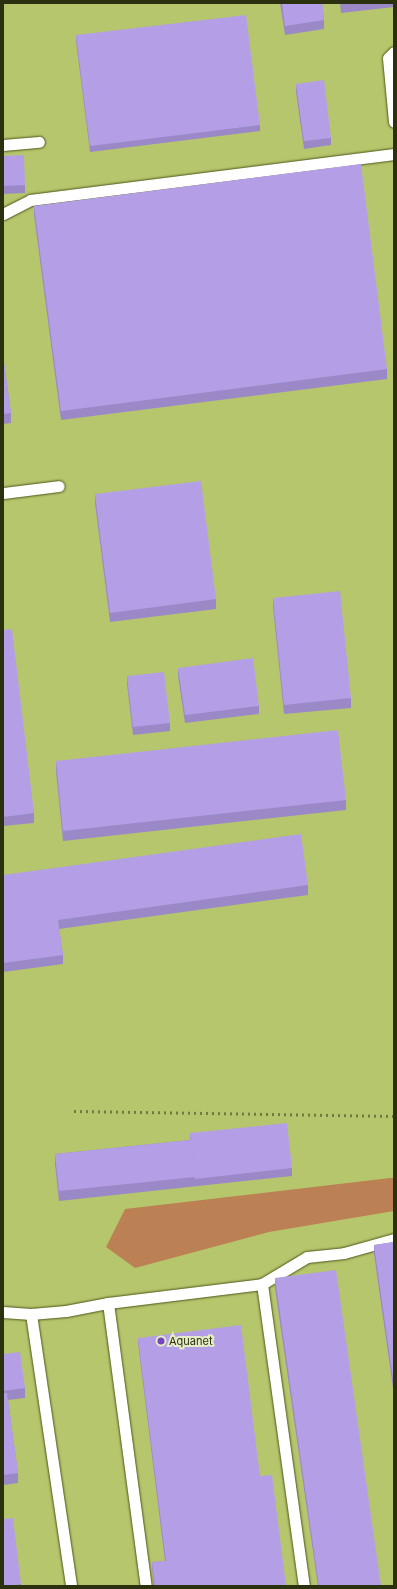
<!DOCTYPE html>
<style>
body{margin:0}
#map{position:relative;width:397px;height:1589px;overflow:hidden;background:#c1d080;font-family:Inter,sans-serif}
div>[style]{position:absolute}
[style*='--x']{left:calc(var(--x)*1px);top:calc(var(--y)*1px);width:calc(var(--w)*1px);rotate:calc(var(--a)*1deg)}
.built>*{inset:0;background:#b6c66d}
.forest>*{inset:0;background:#bb8054}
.roads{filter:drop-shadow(0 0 1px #4e571a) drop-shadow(0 0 1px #4e571a)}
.lane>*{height:11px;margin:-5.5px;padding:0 5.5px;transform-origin:5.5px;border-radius:5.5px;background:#fff}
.rail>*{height:3px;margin-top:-1.5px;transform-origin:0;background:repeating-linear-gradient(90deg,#707a43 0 2px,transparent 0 6px)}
.wall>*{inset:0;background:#9b89c7}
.building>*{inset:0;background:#b49fe7}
.dots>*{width:11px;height:11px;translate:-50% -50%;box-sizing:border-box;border:2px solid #e4ecc5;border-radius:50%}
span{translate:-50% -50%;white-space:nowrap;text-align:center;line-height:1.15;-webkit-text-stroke:4px #e4ecc5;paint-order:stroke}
.poi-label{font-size:11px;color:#2b300f}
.left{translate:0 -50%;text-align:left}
.frame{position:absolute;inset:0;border:4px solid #2b300f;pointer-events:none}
</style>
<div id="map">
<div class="built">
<i style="clip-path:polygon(3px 3px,394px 3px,394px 1586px,3px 1586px)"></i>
</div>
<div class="forest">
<i style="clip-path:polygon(390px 1178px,394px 1178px,394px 1211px,269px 1232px,135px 1268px,106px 1247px,125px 1209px)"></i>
</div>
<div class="roads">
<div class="lane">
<i style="--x:394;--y:52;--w:8;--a:135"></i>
<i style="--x:388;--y:58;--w:64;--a:84.6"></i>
<i style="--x:3;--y:145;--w:36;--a:-5"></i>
<i style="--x:3;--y:214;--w:30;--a:-27"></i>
<i style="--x:30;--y:200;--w:367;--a:-7.2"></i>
<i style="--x:3;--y:493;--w:56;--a:-7.1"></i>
<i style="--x:262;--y:1284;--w:52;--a:-31"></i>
<i style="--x:307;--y:1257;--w:37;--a:-6"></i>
<i style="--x:344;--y:1253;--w:52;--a:-15.6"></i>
<i style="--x:108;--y:1303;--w:286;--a:82.4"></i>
<i style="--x:3;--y:1312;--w:28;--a:4"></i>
<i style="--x:31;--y:1314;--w:35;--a:-5"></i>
<i style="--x:66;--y:1311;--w:43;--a:-10.8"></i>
<i style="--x:108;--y:1303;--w:155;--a:-7"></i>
<i style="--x:262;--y:1284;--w:305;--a:82.1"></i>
<i style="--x:31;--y:1314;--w:275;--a:81.6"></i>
</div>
</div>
<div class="rail">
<i style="--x:74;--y:1111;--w:320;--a:0.9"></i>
</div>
<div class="wall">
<i style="clip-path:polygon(280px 3px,322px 3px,324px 20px,324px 29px,285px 35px)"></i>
<i style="clip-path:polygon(340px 3px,394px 3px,394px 7px,341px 13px)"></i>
<i style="clip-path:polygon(76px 35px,260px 125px,260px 131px,90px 152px,76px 41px)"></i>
<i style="clip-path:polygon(296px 84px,331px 138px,331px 145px,304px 149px,296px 92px)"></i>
<i style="clip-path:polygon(3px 156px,25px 185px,25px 193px,3px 194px)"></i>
<i style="clip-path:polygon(34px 206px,387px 369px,387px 379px,61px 420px,34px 215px)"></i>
<i style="clip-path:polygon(3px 356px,11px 413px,11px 423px,3px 424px)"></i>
<i style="clip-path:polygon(95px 494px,216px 599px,216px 609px,110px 622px,95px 503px)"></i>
<i style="clip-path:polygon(273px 598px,351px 698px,351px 708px,284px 714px,273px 607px)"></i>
<i style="clip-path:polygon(3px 630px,34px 813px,34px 823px,3px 826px)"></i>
<i style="clip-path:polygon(178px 668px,259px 706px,259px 714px,185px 723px,178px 676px)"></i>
<i style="clip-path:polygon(127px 676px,170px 723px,170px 731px,133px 735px,127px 684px)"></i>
<i style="clip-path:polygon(56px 761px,346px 800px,346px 810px,63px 841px,56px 771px)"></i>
<i style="clip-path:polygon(3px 875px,308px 885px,308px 895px,59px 929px,63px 955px,63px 964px,3px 972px)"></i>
<i style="clip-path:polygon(190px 1133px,292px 1168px,292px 1176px,59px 1201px,55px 1164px,55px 1154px,190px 1140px)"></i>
<i style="clip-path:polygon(394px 1242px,394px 1395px,374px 1254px,374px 1245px)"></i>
<i style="clip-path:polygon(275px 1278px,381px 1586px,318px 1586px,275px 1288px)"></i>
<i style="clip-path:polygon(138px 1338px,260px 1476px,286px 1586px,154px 1586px,152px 1568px,152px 1562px,165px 1561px,138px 1343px)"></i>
<i style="clip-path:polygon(3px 1354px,25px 1388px,25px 1398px,8px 1400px,18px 1473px,18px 1483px,3px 1485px)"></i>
<i style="clip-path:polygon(21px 1584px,21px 1586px,3px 1586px)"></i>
</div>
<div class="building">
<i style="clip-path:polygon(282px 3px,322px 3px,324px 20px,285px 26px)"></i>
<i style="clip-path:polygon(246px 15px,260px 125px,90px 146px,76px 35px)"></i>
<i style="clip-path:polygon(324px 80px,331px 138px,304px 141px,296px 84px)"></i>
<i style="clip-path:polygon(24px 155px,25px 185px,3px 186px,3px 156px)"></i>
<i style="clip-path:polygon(361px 164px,387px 369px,61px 411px,34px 206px)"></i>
<i style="clip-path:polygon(3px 356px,11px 413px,3px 414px)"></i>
<i style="clip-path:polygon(201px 481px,216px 599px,110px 613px,95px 494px)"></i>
<i style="clip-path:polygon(340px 591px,351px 698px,284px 705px,273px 598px)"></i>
<i style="clip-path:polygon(12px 629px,34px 813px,3px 817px,3px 630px)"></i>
<i style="clip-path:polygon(253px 658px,259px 706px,185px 715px,178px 668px)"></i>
<i style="clip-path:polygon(164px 672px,170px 723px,133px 727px,127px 676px)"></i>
<i style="clip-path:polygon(338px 730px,346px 800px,63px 831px,56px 761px)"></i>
<i style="clip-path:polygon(301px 834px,308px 885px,58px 920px,63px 955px,3px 963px,3px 875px)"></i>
<i style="clip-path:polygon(287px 1123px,292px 1168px,195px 1179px,190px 1133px)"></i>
<i style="clip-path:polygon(191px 1140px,195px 1177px,59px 1191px,55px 1154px)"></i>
<i style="clip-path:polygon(394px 1242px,394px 1386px,374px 1245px)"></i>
<i style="clip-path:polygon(336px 1270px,381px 1586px,319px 1586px,275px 1278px)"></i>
<i style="clip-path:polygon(241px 1325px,260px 1476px,272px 1475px,286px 1586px,155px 1586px,152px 1562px,166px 1561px,138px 1338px)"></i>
<i style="clip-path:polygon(20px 1352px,25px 1388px,3px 1391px,3px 1354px)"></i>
<i style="clip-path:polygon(3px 1393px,7px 1393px,18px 1473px,3px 1475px)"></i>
<i style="clip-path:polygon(13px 1518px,21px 1584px,3px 1586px,3px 1519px)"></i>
</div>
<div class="dots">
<i style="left:161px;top:1341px;background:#7546be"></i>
</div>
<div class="poi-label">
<span class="left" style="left:169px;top:1341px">Aquanet</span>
</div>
<div class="frame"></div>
</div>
